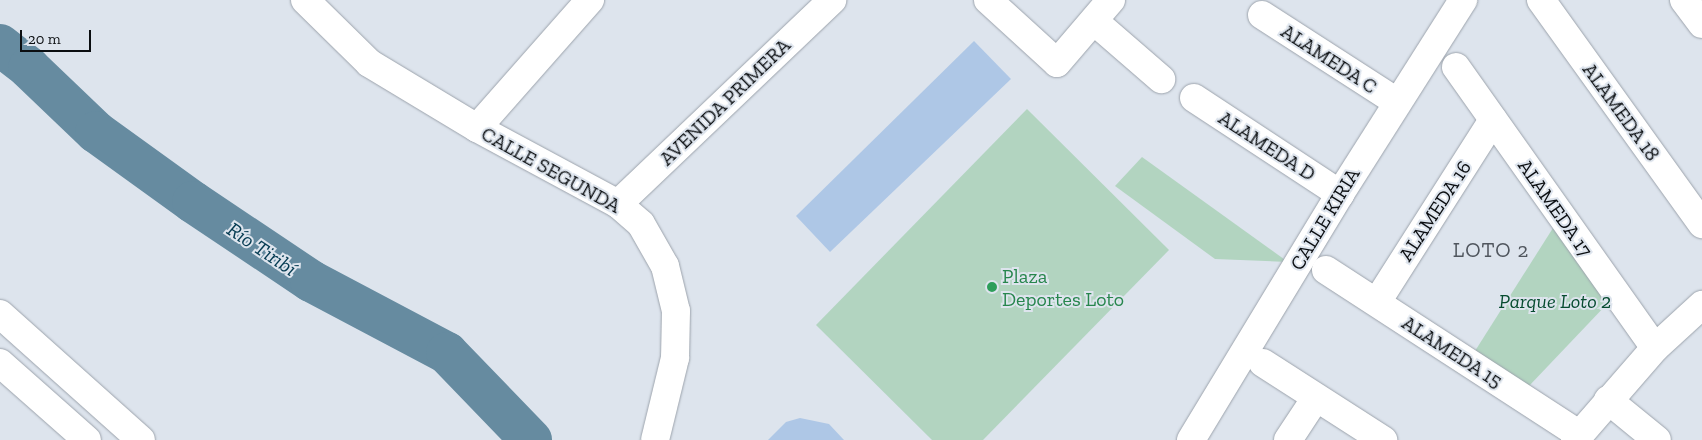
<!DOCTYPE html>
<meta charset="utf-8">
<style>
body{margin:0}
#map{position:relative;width:1702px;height:440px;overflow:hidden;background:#dde4ed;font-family:"Zilla Slab",serif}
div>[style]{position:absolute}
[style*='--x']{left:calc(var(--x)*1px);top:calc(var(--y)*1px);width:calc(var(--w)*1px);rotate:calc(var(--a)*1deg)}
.green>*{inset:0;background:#b2d4c0}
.river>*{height:42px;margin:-21px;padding:0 21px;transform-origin:21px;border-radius:21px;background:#668ba0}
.building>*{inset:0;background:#aec7e6}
.roads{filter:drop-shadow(0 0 1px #9ca3ac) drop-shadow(0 0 1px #9ca3ac)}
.minor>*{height:28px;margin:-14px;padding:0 14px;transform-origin:14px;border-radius:14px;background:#fff}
.major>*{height:28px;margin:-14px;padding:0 14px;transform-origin:14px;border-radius:14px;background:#fff}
.dots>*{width:14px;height:14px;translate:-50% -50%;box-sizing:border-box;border:2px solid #dde4ed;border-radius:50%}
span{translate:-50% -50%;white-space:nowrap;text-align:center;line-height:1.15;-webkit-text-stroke:4px #dde4ed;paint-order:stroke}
.street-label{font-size:20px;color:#0b0e11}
.leisure-label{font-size:20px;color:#27864d}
.left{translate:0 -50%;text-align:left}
.park-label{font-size:20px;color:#074c30;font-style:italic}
.water-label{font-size:21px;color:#053b52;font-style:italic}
.neighbourhood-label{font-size:21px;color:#50565e;letter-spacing:1px}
.scale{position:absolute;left:20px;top:30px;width:71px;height:22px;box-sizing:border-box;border:2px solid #0b0e11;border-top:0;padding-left:6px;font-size:15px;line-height:18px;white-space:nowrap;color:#0b0e11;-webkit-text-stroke:4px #dde4ed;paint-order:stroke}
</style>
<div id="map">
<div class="green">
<i style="clip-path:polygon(1027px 109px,1169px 250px,983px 440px,932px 440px,816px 325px)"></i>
<i style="clip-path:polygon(1142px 157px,1288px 262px,1215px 259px,1115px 186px)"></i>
<i style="clip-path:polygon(1553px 228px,1607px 304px,1529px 386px,1475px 351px)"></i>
</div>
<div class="river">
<i style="--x:0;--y:45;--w:37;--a:38"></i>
<i style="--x:29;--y:68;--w:93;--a:43.7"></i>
<i style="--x:96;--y:132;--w:120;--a:35.8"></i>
<i style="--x:193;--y:202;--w:142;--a:33.8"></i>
<i style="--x:311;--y:281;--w:154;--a:27.9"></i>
<i style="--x:447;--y:353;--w:121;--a:46"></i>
</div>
<div class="building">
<i style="clip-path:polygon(974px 41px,1011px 79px,830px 252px,796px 216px)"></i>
<i style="clip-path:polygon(800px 418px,829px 424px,844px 440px,768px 440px,786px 422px)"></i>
</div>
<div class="roads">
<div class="minor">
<i style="--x:305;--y:0;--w:90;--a:44.5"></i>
<i style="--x:369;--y:63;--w:126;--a:31"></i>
<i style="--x:477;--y:128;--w:160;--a:28.3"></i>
<i style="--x:618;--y:204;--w:30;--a:41"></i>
<i style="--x:641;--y:224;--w:48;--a:60.3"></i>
<i style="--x:665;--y:266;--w:46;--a:76.3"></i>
<i style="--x:676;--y:311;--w:47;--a:91.2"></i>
<i style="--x:675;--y:358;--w:84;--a:103.7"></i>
<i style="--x:988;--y:0;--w:93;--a:42.4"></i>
<i style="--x:1057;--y:63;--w:83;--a:-49.4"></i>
<i style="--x:1541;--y:0;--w:276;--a:54.3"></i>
<i style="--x:1684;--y:0;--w:30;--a:53"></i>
<i style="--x:1262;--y:15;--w:161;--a:32.8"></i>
<i style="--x:1094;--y:21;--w:89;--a:40.9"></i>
<i style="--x:1456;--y:67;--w:344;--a:54.7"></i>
<i style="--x:1194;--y:98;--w:175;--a:33.3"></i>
<i style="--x:477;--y:128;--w:171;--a:-48.6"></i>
<i style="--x:618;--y:204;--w:296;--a:-43.6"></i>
<i style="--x:1326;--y:270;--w:302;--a:33"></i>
<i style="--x:1377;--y:302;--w:216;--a:-57.5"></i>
<i style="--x:1263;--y:363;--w:143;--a:32.7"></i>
<i style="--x:1608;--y:400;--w:63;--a:39.2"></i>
<i style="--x:1191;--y:440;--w:288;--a:-58.8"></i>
<i style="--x:1340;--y:194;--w:230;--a:-57.6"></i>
<i style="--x:1288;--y:440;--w:49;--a:-56.6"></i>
<i style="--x:1575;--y:440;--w:122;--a:-49"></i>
<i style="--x:1655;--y:348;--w:64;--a:-42.5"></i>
</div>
<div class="major">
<i style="--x:0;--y:314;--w:189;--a:41.8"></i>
<i style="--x:0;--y:363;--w:116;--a:41.5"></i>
</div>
</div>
<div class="dots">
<i style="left:992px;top:287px;background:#2e9e5b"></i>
</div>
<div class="street-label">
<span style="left:1329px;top:59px;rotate:33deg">ALAMEDA C</span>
<span style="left:725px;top:102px;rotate:-44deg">AVENIDA PRIMERA</span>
<span style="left:1621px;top:112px;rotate:54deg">ALAMEDA 18</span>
<span style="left:1267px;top:146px;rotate:33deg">ALAMEDA D</span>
<span style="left:551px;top:170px;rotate:29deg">CALLE SEGUNDA</span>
<span style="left:1555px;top:208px;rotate:55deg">ALAMEDA 17</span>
<span style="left:1435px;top:211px;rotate:-57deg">ALAMEDA 16</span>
<span style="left:1325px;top:219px;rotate:-59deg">CALLE KIRIA</span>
<span style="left:1452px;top:352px;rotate:33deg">ALAMEDA 15</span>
</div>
<div class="leisure-label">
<span class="left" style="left:1002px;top:288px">Plaza<br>Deportes Loto</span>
</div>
<div class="park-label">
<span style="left:1555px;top:301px">Parque Loto 2</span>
</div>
<div class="water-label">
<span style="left:262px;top:249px;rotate:34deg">Río Tiribí</span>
</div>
<div class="neighbourhood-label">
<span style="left:1491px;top:250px">LOTO 2</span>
</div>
<div class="scale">20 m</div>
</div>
